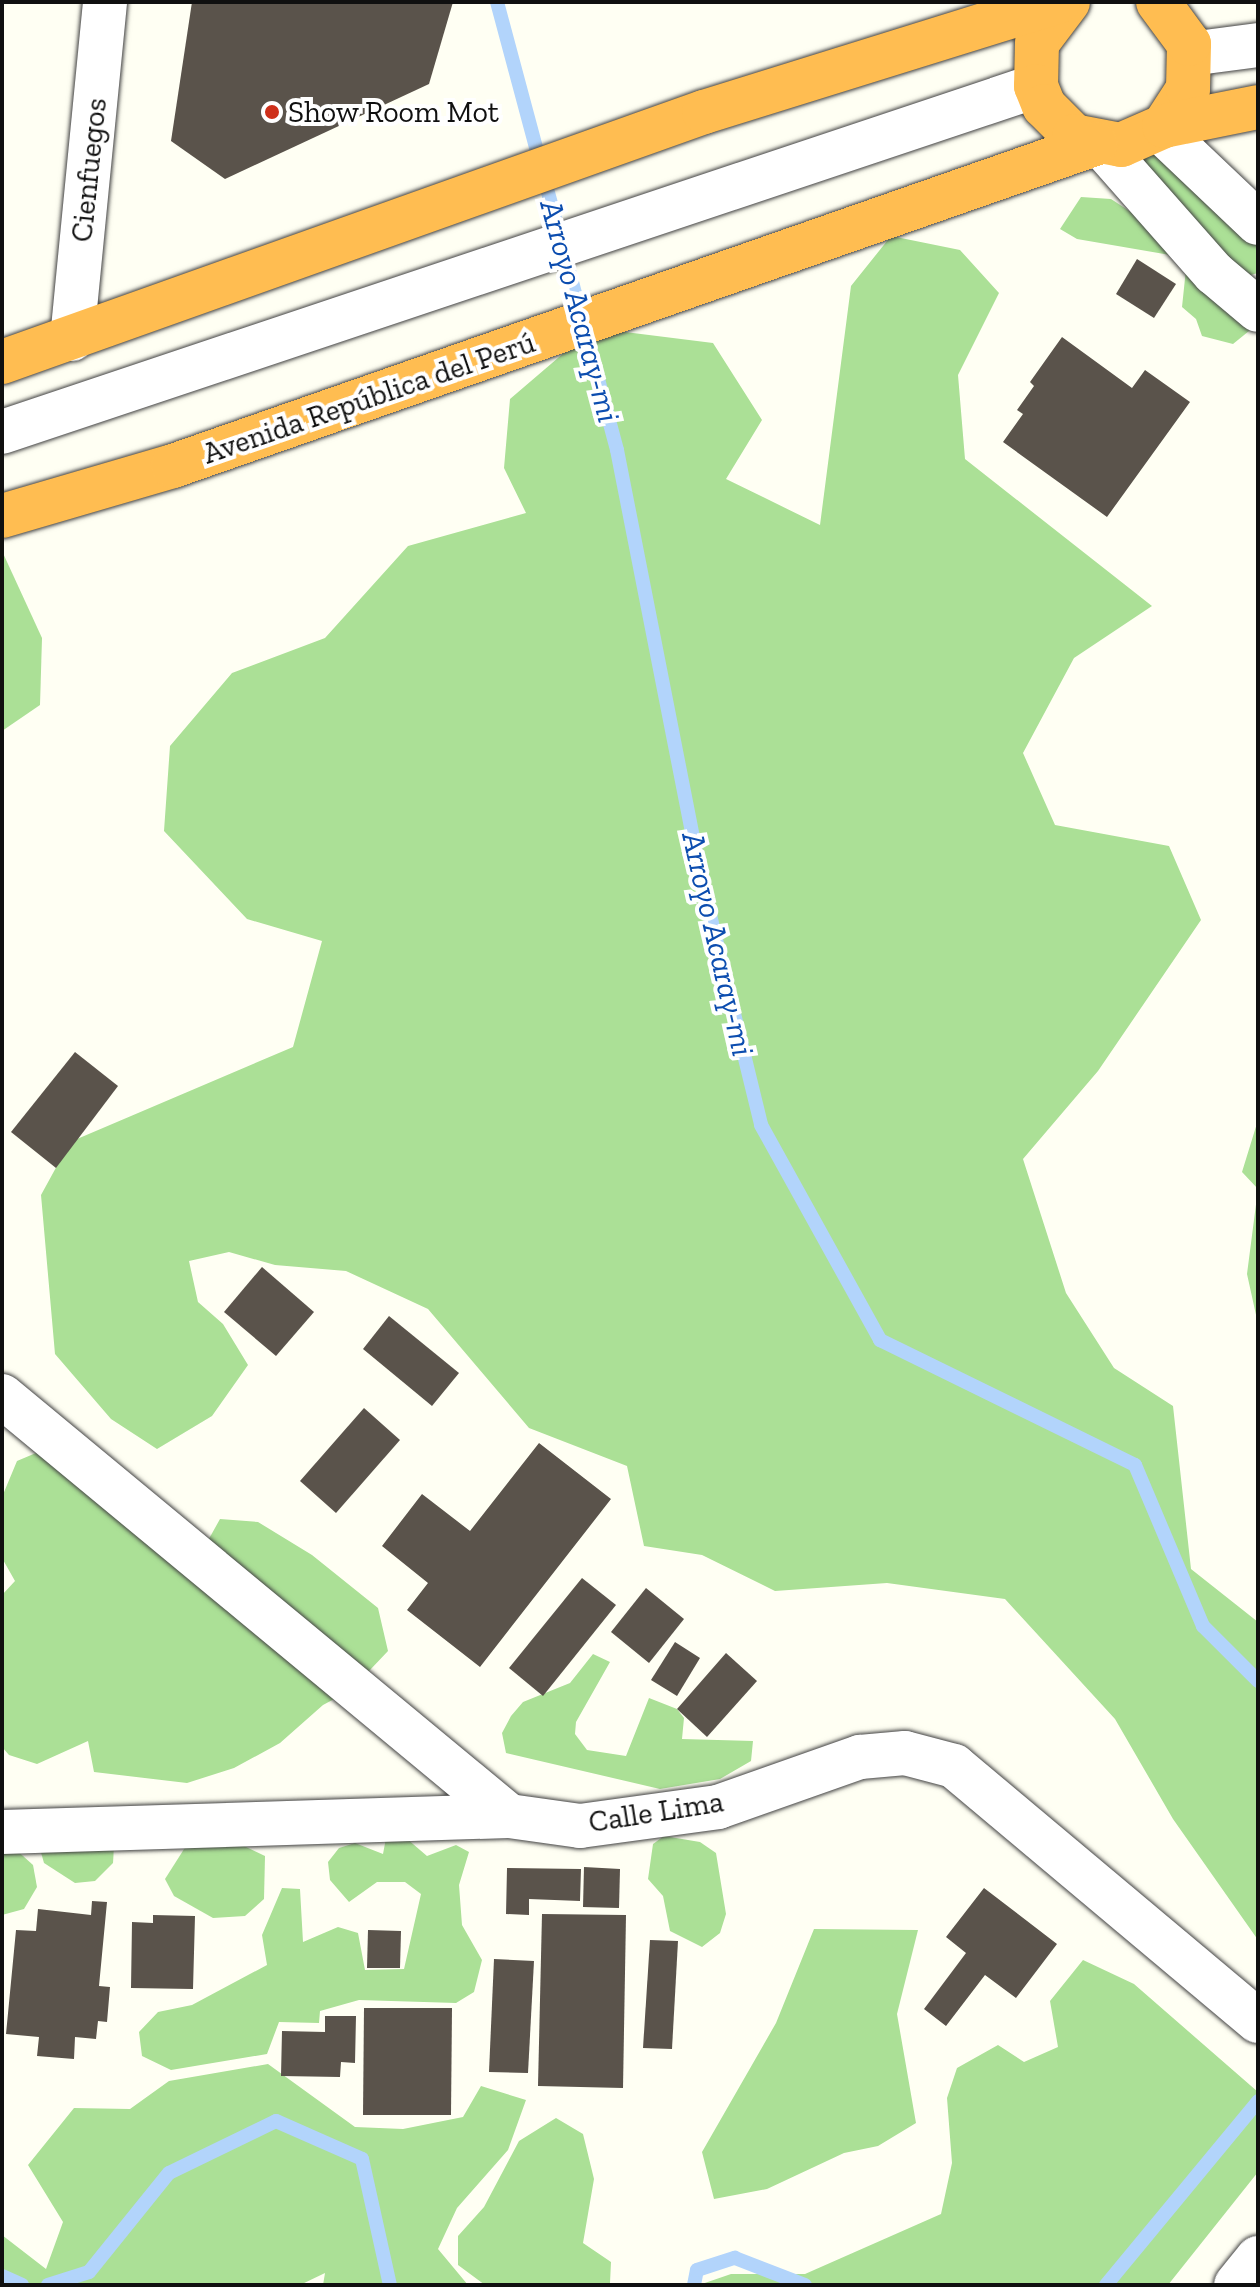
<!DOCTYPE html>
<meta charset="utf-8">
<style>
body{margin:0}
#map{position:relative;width:1260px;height:2287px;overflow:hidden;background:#fffff3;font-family:"Zilla Slab",serif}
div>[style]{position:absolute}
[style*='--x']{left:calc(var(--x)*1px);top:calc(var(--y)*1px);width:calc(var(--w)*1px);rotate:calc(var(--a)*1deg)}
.forest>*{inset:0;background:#abe096}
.stream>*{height:14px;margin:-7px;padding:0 7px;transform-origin:7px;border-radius:7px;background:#b2d4fb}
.building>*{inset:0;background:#5a534b}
.roads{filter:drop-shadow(0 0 2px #434343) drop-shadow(0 0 2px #434343)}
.minor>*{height:44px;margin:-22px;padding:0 22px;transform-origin:22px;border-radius:22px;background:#fff}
.highway>*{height:44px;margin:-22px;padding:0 22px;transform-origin:22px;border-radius:22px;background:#ffbd51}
.dots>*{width:22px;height:22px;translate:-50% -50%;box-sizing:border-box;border:4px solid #fff;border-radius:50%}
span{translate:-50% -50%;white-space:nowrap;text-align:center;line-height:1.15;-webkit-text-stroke:8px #fff;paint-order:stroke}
.poi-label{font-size:30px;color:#101010}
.left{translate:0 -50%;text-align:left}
.street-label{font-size:30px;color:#101010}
.water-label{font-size:32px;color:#0c4daf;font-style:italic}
.frame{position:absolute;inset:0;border:4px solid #101010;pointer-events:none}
</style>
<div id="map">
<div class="forest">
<i style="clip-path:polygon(1141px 144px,1258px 202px,1258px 273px,1239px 278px,1249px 331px,1233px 344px,1202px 336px,1196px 319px,1182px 307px,1186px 269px,1170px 255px,1077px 239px,1060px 229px,1081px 197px,1111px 199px,1137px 216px)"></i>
<i style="clip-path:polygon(891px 236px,960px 250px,999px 293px,958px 375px,965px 459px,1152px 606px,1074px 658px,1023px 753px,1055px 825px,1169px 846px,1201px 920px,1098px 1071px,1023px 1159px,1066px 1293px,1114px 1368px,1173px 1406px,1191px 1569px,1258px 1622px,1258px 1940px,1173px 1819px,1115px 1719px,1005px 1599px,887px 1583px,775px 1591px,702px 1555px,644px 1546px,627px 1466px,529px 1428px,428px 1309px,346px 1271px,275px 1265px,229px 1252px,189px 1261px,198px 1302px,223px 1324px,248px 1365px,212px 1416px,157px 1449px,111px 1419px,55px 1354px,41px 1195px,70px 1142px,293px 1047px,322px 941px,247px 919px,164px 831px,170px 746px,232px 673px,325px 638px,408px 546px,526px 513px,504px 468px,510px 399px,593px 328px,713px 343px,762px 420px,726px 479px,820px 525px,851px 286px)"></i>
<i style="clip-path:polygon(2px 551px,42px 638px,40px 705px,2px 731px)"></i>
<i style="clip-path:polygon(1258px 1120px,1258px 1324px,1247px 1274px,1258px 1189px,1242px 1172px)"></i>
<i style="clip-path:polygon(62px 1442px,191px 1571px,220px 1519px,258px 1522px,312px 1555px,378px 1608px,388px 1651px,351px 1690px,323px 1705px,280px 1743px,234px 1768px,187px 1783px,94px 1772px,88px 1741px,37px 1764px,9px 1755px,2px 1747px,2px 1595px,15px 1581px,2px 1558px,2px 1497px,17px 1461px)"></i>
<i style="clip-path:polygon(593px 1654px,610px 1662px,576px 1722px,575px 1734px,587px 1750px,626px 1756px,649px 1698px,677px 1709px,684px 1718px,682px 1739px,753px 1741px,751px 1761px,720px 1779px,660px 1789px,506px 1753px,502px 1733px,511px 1716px,523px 1702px,570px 1683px)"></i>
<i style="clip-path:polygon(399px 1832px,427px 1856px,456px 1845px,469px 1852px,459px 1885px,462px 1925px,482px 1960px,474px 1992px,456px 2003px,359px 2000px,320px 2011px,319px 2023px,279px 2022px,267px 2054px,171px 2070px,142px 2056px,139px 2032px,158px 2012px,192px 2005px,267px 1965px,262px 1935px,282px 1888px,300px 1889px,303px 1942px,338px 1927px,358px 1933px,365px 1970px,404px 1969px,421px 1894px,405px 1882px,377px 1882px,349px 1902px,330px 1880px,328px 1862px,339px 1848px,355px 1843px,383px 1854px,386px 1838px)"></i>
<i style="clip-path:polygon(664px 1836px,700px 1842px,716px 1853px,726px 1914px,720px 1933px,702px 1947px,670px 1931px,663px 1896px,648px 1879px,653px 1844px)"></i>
<i style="clip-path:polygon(2px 1837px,33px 1865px,37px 1887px,24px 1909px,2px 1915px)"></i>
<i style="clip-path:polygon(240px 1844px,265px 1856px,264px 1899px,245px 1916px,213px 1918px,174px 1896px,165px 1879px,186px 1846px)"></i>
<i style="clip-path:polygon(114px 1846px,113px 1863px,95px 1881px,75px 1883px,44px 1863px,40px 1849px)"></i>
<i style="clip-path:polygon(814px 1929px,918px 1930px,897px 2014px,916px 2123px,878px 2146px,844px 2153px,767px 2189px,714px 2199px,702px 2152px,776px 2023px)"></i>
<i style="clip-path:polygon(1083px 1960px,1134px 1984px,1258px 2092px,1258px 2172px,1168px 2285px,699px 2285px,731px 2274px,805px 2274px,941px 2214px,952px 2163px,947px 2098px,957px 2068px,998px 2045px,1024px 2062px,1058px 2047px,1050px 2001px)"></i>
<i style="clip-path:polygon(268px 2064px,355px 2127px,403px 2129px,463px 2117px,481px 2086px,526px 2100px,508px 2150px,457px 2208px,438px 2249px,468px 2285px,323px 2285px,325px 2273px,300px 2285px,2px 2285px,2px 2235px,46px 2269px,63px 2222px,28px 2165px,74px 2108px,130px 2109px,169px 2081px)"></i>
<i style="clip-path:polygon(556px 2118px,583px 2134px,594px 2179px,583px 2243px,611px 2262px,610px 2283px,485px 2285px,458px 2265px,458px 2236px,484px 2207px,519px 2141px)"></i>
</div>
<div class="stream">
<i style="--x:497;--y:2;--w:464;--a:75"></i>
<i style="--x:617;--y:450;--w:432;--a:78.9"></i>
<i style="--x:700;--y:874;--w:258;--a:76.3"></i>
<i style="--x:761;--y:1125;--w:246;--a:61"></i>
<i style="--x:880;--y:1340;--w:284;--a:26.1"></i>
<i style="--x:1135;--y:1465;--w:175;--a:67.1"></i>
<i style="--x:1203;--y:1626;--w:78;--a:45"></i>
<i style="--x:2;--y:2276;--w:22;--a:24"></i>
<i style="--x:48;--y:2285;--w:43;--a:-17.6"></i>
<i style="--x:89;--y:2272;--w:127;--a:-51.1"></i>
<i style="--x:169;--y:2173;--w:119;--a:-25.9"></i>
<i style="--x:276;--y:2121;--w:94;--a:23.8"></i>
<i style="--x:362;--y:2159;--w:129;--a:77.5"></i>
<i style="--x:694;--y:2285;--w:15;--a:-79"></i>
<i style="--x:697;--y:2270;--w:40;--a:-18"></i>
<i style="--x:735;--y:2258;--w:75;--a:21.1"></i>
<i style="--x:1106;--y:2285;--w:239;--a:-50.4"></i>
</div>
<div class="building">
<i style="clip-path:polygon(192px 2px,453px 2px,429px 84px,225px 179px,171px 141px)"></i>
<i style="clip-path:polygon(1137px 259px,1176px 284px,1154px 318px,1116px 294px)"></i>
<i style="clip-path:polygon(1062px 337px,1132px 388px,1145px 370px,1190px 402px,1107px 517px,1003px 442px,1023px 414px,1017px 410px,1034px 386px,1030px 382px)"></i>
<i style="clip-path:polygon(75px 1052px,118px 1086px,56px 1168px,11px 1132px)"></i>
<i style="clip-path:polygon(262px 1267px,314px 1312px,276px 1356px,224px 1312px)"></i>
<i style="clip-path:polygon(389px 1316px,459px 1373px,432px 1406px,363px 1349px)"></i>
<i style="clip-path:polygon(364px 1408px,400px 1440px,336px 1513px,300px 1481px)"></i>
<i style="clip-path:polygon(539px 1443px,611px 1499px,480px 1667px,407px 1610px,428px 1583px,382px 1546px,422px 1494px,470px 1531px)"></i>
<i style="clip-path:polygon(582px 1578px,616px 1605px,543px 1696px,509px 1668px)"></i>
<i style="clip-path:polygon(646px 1588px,684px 1619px,649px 1663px,611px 1632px)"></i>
<i style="clip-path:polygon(675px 1642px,700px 1658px,677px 1696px,651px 1680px)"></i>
<i style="clip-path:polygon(726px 1653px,757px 1681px,707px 1737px,677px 1709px)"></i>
<i style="clip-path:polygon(584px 1867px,620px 1869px,619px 1908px,583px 1907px)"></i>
<i style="clip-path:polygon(507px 1868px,581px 1869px,580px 1901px,529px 1899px,529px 1915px,506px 1914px)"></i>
<i style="clip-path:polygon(984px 1888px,1057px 1944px,1016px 1998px,985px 1975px,946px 2026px,924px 2009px,966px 1953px,946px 1937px)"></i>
<i style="clip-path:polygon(92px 1901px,107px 1902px,99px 1986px,110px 1987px,107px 2022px,98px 2021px,96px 2039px,75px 2037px,74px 2059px,37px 2056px,39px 2037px,6px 2034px,16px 1930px,36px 1931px,38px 1909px,91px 1915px)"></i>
<i style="clip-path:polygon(542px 1914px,626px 1915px,623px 2088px,538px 2086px)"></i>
<i style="clip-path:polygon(153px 1915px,195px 1916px,193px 1989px,131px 1988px,132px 1922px,153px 1923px)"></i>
<i style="clip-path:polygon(368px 1930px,401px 1931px,400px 1968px,367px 1968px)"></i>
<i style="clip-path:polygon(650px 1940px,678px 1941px,672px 2049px,643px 2048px)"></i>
<i style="clip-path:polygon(494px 1959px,534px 1961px,528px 2073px,489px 2072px)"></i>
<i style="clip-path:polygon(364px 2008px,452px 2008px,451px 2115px,363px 2115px)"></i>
<i style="clip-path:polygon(325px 2016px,356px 2016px,355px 2063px,341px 2062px,340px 2077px,281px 2076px,282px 2031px,325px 2032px)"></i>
</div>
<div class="roads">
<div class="minor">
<i style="--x:1190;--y:54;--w:69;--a:-7.5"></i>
<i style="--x:1160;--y:130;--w:135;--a:43.5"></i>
<i style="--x:1101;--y:145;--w:171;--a:48.6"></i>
<i style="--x:1214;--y:273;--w:57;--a:40.1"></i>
<i style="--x:72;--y:339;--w:339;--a:-84.4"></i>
<i style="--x:2;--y:432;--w:1090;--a:-18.5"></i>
<i style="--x:2;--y:1396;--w:658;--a:39.64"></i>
<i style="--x:2;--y:1832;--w:507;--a:-1.81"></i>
<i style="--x:509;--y:1816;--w:72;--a:8"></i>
<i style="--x:580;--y:1826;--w:139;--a:-7.8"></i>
<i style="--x:718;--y:1807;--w:151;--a:-19.4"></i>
<i style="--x:860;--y:1757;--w:45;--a:-5.1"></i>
<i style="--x:905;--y:1753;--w:51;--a:14.9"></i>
<i style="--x:954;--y:1766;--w:397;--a:40"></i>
<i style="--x:1236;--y:2285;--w:35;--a:-51"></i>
</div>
<div class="highway">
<i style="--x:1068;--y:2;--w:51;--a:127.1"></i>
<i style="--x:1037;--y:43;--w:43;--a:91.3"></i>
<i style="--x:1036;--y:86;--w:22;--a:68"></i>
<i style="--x:1044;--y:106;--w:42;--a:45"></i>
<i style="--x:1074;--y:136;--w:48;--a:10.8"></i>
<i style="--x:1121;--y:145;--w:47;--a:-23.8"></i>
<i style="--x:1164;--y:126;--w:44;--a:-57"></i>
<i style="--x:1188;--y:89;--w:45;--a:-88.7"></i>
<i style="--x:1189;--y:44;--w:52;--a:-126.4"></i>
<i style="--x:1164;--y:126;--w:96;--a:-11.4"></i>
<i style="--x:2;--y:362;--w:745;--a:-19.6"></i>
<i style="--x:704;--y:112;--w:371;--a:-17.3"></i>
<i style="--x:2;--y:516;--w:178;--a:-16.3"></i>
<i style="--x:173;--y:466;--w:977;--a:-19.25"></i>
</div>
</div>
<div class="dots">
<i style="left:272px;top:112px;background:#ce2f1a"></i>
</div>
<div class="poi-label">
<span class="left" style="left:288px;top:112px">Show Room Mot</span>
</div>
<div class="street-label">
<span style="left:89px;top:170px;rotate:-84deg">Cienfuegos</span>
<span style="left:369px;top:398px;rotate:-19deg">Avenida República del Perú</span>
<span style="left:656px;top:1812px;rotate:-9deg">Calle Lima</span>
</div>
<div class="water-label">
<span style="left:580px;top:311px;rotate:75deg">Arroyo Acaray-mi</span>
<span style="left:718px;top:944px;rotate:77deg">Arroyo Acaray-mi</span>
</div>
<div class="frame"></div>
</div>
